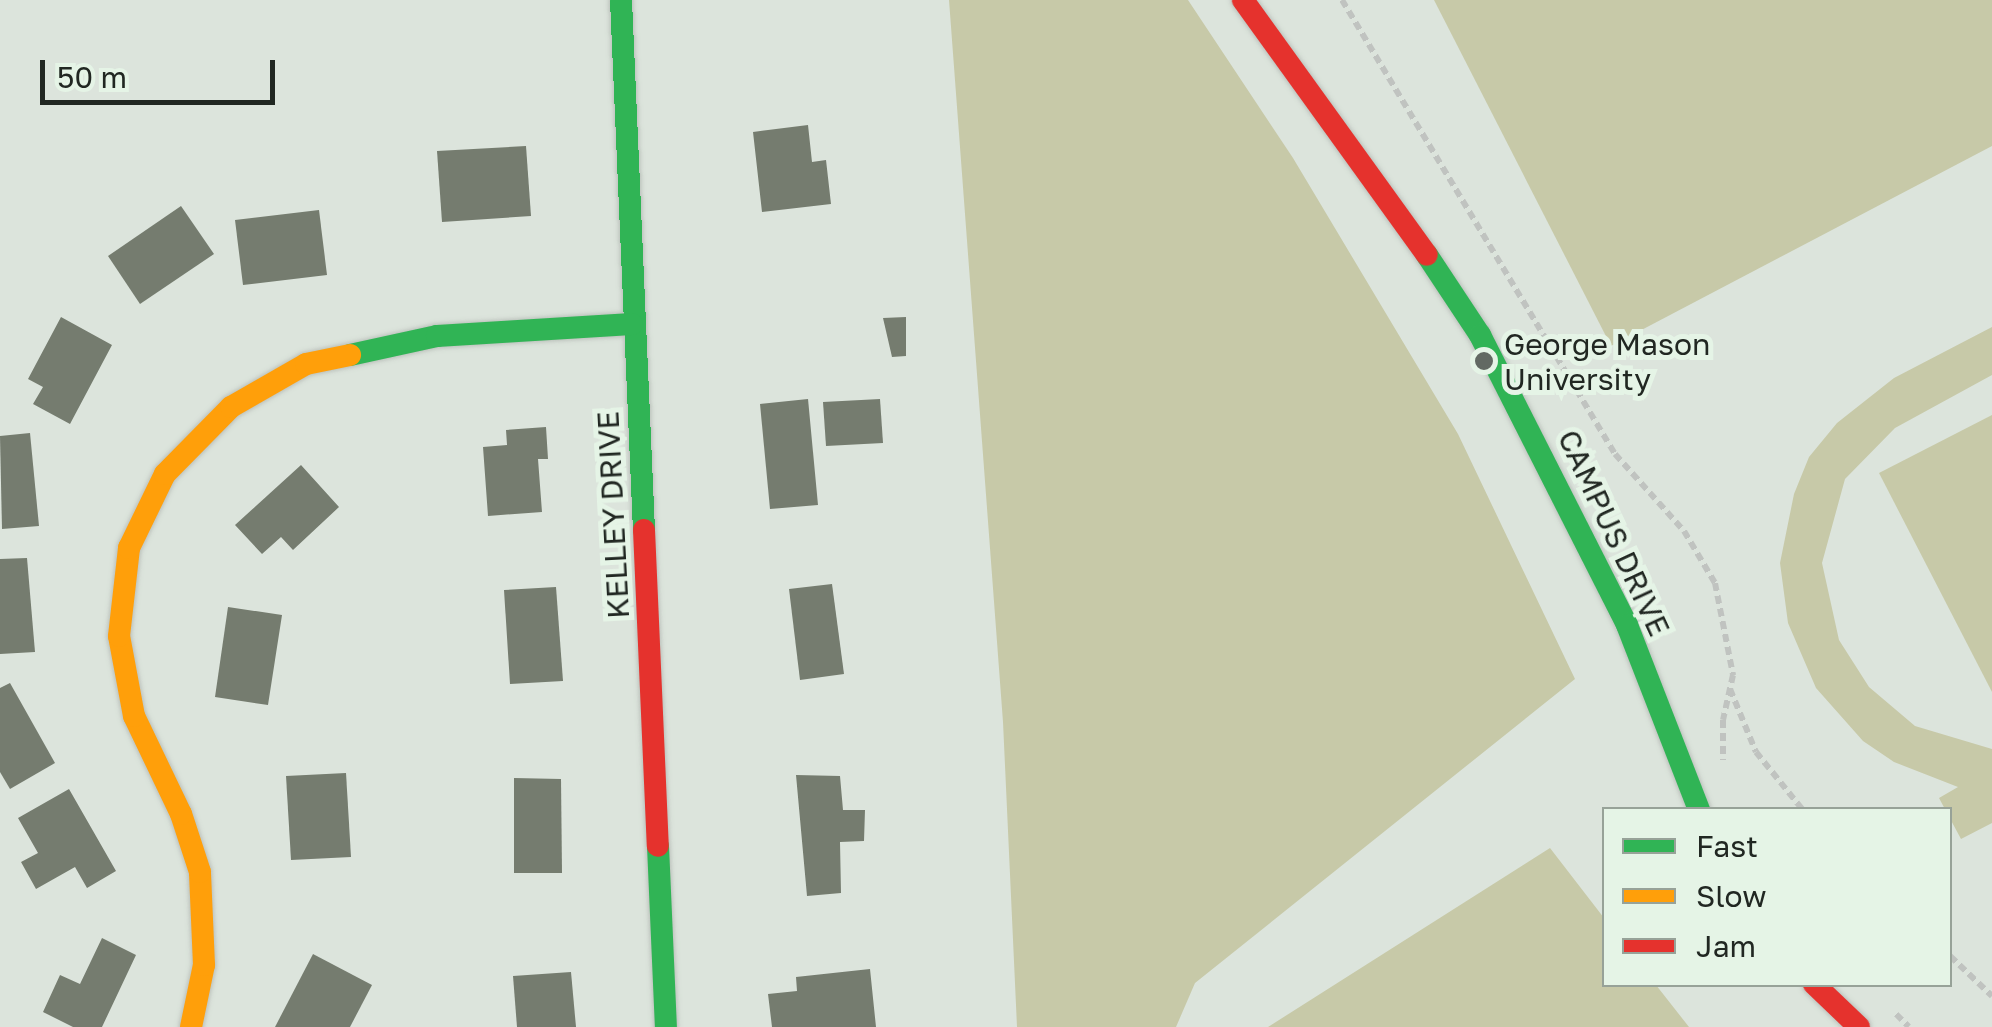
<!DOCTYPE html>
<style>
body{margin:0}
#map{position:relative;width:1992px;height:1027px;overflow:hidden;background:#dce4dc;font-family:"Golos Text",sans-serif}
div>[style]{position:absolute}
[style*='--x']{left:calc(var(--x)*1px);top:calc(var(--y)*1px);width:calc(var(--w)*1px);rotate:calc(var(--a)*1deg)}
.green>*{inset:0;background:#c7c9a8}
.building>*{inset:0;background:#757c6f}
.path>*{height:6px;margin-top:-3px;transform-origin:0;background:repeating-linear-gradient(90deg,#c0c3c0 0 8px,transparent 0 13px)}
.roads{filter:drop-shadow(0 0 2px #bcc2bc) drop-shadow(0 0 2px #bcc2bc)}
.fast>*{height:22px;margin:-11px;padding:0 11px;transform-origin:11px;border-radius:11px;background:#30b455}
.slow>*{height:22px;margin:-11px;padding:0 11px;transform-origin:11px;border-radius:11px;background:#ff9f0a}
.jam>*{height:22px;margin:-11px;padding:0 11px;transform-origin:11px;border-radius:11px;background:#e5322d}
.dots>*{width:28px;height:28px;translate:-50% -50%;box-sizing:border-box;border:5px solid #e5f4e6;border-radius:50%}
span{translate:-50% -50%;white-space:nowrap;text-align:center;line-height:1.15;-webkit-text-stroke:10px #e5f4e6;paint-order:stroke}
.poi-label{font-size:30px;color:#212722}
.left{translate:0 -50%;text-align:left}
.street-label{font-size:30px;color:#212722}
.legend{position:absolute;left:1602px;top:807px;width:350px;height:180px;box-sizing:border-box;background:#e5f4e6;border:2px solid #97a298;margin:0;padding:12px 18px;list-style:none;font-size:30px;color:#212722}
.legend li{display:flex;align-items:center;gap:20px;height:50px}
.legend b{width:50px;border:2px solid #97a298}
.scale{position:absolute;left:40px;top:60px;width:235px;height:45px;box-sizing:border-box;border:5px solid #212722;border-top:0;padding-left:12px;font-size:30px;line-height:35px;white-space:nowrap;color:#212722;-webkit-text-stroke:8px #e5f4e6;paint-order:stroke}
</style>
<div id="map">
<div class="green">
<i style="clip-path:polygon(949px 0,1188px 0,1293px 158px,1458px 434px,1575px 679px,1195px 983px,1176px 1027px,1017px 1027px,1003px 722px)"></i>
<i style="clip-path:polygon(1434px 0,1992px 0,1992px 146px,1611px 346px)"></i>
<i style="clip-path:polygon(1992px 327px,1992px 375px,1895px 428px,1845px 479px,1822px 563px,1839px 640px,1869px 687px,1915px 726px,1992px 749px,1992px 823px,1961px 839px,1939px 798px,1958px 787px,1894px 762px,1863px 741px,1816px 688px,1788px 623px,1780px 563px,1794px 494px,1809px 457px,1837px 423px,1894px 378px)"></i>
<i style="clip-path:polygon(1992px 415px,1992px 692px,1879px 473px)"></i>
<i style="clip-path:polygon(1550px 848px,1604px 918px,1604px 984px,1656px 985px,1689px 1027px,1268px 1027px)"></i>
</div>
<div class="building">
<i style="clip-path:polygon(808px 125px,812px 162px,826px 160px,831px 204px,762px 212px,753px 132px)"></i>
<i style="clip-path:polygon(526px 146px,531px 216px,442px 222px,437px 151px)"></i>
<i style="clip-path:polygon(181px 206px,214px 254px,140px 304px,108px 256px)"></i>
<i style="clip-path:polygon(319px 210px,327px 275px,243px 285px,235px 220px)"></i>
<i style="clip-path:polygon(61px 317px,112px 345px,70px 424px,33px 404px,43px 387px,28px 379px)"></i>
<i style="clip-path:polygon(906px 317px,906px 356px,892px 357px,883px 318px)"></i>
<i style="clip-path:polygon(808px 399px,818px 505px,770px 509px,760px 404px)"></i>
<i style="clip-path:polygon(880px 399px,883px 443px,826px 446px,823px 402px)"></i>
<i style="clip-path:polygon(546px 427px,548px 459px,538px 459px,542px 512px,488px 516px,483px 447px,507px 445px,506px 430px)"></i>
<i style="clip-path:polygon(30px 433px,39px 526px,2px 529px,0 436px)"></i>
<i style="clip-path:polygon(301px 465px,339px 507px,293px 550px,281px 537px,262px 554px,235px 525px)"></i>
<i style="clip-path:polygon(27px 558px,35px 652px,0 654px,0 559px)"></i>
<i style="clip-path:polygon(832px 584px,844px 674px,800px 680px,789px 589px)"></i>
<i style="clip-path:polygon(556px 587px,563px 681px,510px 684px,504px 590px)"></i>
<i style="clip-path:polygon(228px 607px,282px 615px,268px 705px,215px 697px)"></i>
<i style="clip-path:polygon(10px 683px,55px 763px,10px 789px,0 772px,0 688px)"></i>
<i style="clip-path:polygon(346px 773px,351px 857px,291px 860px,286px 776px)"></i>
<i style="clip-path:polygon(796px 775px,840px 776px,843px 810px,865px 810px,864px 841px,840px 842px,841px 893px,807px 896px)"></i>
<i style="clip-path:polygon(514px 778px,561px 779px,562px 873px,514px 873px)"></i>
<i style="clip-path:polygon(69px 789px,116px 871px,87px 888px,75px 867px,36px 889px,21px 862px,38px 853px,18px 818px)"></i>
<i style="clip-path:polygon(102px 938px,136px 955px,102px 1027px,73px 1027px,43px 1012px,60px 975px,80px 984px)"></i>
<i style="clip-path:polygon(313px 954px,372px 985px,350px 1027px,275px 1027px)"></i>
<i style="clip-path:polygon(870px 969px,876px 1027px,772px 1027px,768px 994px,797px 991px,796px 977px)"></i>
<i style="clip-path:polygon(571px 972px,576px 1027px,517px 1027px,513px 976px)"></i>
</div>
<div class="path">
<i style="--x:1342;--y:0;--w:530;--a:58.98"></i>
<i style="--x:1615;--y:454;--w:103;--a:48.1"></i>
<i style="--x:1684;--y:531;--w:61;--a:59.2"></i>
<i style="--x:1715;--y:583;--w:94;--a:78.9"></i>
<i style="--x:1733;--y:675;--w:46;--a:102.5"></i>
<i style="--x:1723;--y:720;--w:40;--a:90"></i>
<i style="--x:1730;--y:689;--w:68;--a:67.6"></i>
<i style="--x:1756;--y:752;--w:75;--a:51"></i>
<i style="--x:1950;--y:956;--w:58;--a:43.6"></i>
<i style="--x:1896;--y:1014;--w:18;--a:45"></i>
</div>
<div class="roads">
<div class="fast">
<i style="--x:621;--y:0;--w:530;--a:87.52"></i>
<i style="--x:1427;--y:255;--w:96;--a:56.5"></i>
<i style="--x:1480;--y:335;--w:325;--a:63.1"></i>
<i style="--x:1627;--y:625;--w:199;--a:68.7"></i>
<i style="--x:350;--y:355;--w:89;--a:-12.3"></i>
<i style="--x:437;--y:336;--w:195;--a:-3.5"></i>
<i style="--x:658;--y:846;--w:181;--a:87.5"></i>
</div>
<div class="slow">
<i style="--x:191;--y:1027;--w:63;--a:-78.2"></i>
<i style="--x:204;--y:965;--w:93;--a:-92.5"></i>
<i style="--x:200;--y:872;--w:61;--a:-108.1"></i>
<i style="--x:181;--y:814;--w:109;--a:-115.6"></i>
<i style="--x:134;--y:716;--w:81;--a:-100.6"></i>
<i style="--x:119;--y:636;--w:89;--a:-83.5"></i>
<i style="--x:129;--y:548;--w:82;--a:-64.1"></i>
<i style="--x:165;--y:474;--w:94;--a:-45.4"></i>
<i style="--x:231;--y:407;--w:86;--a:-29.8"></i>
<i style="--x:306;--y:364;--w:45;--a:-11.6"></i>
</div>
<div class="jam">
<i style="--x:1243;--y:0;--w:314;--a:54.2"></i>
<i style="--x:644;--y:530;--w:316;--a:87.5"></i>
<i style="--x:1814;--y:984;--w:62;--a:43.7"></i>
</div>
</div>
<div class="dots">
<i style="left:1484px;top:361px;background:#626963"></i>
</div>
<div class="poi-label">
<span class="left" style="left:1504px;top:361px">George Mason<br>University</span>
</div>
<div class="street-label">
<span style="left:613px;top:515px;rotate:-93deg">KELLEY DRIVE</span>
<span style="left:1614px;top:533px;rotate:65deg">CAMPUS DRIVE</span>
</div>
<ul class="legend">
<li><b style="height:12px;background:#30b455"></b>Fast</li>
<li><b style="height:12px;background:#ff9f0a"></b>Slow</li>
<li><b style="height:12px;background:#e5322d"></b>Jam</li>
</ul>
<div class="scale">50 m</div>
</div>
